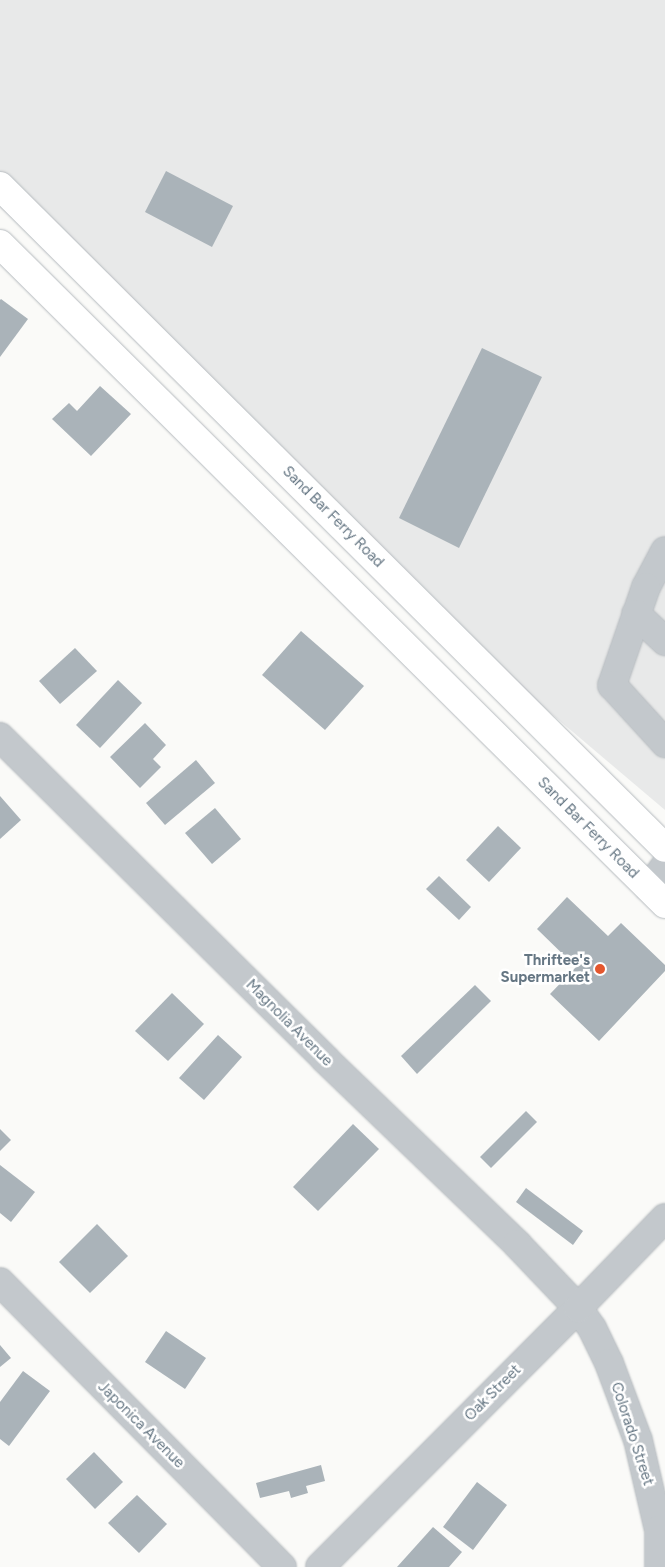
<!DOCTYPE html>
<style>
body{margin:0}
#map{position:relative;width:665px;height:1567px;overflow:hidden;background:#fafaf8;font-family:Figtree,sans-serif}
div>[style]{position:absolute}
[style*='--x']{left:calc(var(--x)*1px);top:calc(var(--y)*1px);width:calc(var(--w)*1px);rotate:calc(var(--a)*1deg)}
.built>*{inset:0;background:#e8e9e9}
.building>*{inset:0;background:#aab3b9}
.roads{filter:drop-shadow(0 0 1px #b5babe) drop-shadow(0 0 1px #b5babe)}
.minor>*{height:28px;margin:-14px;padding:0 14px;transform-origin:14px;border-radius:14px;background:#c3c8cc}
.major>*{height:28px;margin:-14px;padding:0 14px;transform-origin:14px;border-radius:14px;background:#fff}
.dots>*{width:14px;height:14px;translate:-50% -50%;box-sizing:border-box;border:2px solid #fff;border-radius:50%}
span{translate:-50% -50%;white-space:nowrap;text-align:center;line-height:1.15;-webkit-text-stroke:5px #fff;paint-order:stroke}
.street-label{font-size:15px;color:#657683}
.poi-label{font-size:15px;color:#657683;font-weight:700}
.right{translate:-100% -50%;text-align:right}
</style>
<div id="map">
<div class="built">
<i style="clip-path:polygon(0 0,665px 0,665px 810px,482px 655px,0 207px)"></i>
</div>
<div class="building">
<i style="clip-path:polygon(166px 171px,233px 206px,212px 247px,145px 212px)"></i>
<i style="clip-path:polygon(1px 299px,28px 319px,0 357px,0 300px)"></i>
<i style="clip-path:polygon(482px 348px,542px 377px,459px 548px,399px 518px)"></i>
<i style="clip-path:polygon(100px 386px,131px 414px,91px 456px,52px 419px,69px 403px,77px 411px)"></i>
<i style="clip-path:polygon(301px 631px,364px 686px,325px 730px,262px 675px)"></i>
<i style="clip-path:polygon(75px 648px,97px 671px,60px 704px,39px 681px)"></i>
<i style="clip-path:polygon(118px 680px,142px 703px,100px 748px,76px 725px)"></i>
<i style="clip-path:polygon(145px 723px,166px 745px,153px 759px,161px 767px,140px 788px,110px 757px)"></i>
<i style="clip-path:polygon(196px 760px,215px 783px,165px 825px,146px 803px)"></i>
<i style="clip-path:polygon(0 796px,21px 820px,0 839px)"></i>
<i style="clip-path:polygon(215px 808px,241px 839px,212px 864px,185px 833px)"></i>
<i style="clip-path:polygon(498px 826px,521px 848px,489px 882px,466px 860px)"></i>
<i style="clip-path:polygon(439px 876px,471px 907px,459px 920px,426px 889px)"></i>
<i style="clip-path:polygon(567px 897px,608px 936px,621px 923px,665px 965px,665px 971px,599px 1041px,550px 994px,576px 967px,537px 929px)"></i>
<i style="clip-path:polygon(475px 985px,491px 1001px,417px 1074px,401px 1056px)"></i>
<i style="clip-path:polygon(172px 993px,204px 1024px,168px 1061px,135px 1031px)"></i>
<i style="clip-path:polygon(218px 1035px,242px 1057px,204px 1100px,179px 1078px)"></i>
<i style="clip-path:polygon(526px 1111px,537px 1122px,491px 1168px,480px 1157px)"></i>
<i style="clip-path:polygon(353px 1124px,379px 1149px,318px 1211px,293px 1187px)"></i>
<i style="clip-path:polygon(0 1129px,11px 1140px,0 1151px)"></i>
<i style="clip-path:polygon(0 1165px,35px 1192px,11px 1222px,0 1213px)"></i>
<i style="clip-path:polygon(526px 1188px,583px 1231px,573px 1245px,516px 1202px)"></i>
<i style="clip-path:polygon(97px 1224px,128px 1256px,90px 1293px,59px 1262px)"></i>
<i style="clip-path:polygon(166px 1331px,206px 1358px,185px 1389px,145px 1362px)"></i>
<i style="clip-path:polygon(0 1345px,11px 1358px,0 1367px)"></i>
<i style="clip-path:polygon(23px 1371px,50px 1391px,9px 1446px,0 1439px,0 1402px)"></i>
<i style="clip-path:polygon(94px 1452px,123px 1482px,95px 1509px,66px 1479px)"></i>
<i style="clip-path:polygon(321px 1465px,325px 1481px,306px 1486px,308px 1493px,291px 1498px,289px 1491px,260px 1498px,256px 1483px)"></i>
<i style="clip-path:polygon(477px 1482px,507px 1505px,473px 1550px,443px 1527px)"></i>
<i style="clip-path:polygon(137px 1495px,167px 1524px,139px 1553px,108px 1523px)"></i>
<i style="clip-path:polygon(433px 1527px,462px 1552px,449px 1567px,397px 1567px)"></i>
</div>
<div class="roads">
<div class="minor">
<i style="--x:665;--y:551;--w:41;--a:117.8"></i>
<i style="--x:646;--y:587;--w:104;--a:109.1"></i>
<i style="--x:612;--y:685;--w:79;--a:47.6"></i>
<i style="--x:636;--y:614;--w:40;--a:43"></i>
<i style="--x:0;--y:737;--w:458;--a:44.7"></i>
<i style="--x:325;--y:1059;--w:267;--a:43.9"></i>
<i style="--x:517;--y:1244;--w:88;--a:46.4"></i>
<i style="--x:578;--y:1308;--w:24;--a:55"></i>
<i style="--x:592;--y:1328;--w:39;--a:64"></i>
<i style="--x:609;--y:1363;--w:82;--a:69.4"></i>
<i style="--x:638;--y:1440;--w:92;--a:76.9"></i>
<i style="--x:659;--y:1530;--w:37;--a:90"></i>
<i style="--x:649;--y:888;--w:27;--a:-54"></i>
<i style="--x:0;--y:1282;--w:401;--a:45.3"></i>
<i style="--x:320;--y:1567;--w:366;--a:-45.1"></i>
<i style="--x:578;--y:1308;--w:125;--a:-46"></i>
</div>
<div class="major">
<i style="--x:0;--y:186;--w:938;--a:44.87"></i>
<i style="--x:0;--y:244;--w:937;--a:44.78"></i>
</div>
</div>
<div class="dots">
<i style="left:600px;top:969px;background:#e4572e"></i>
</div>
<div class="street-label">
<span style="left:333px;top:517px;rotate:45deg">Sand Bar Ferry Road</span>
<span style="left:588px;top:828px;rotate:45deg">Sand Bar Ferry Road</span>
<span style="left:289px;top:1023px;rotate:45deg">Magnolia Avenue</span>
<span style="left:493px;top:1393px;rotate:-45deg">Oak Street</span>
<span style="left:141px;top:1425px;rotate:45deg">Japonica Avenue</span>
<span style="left:632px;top:1434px;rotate:72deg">Colorado Street</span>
</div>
<div class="poi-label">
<span class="right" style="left:590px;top:969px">Thriftee's<br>Supermarket</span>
</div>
</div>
